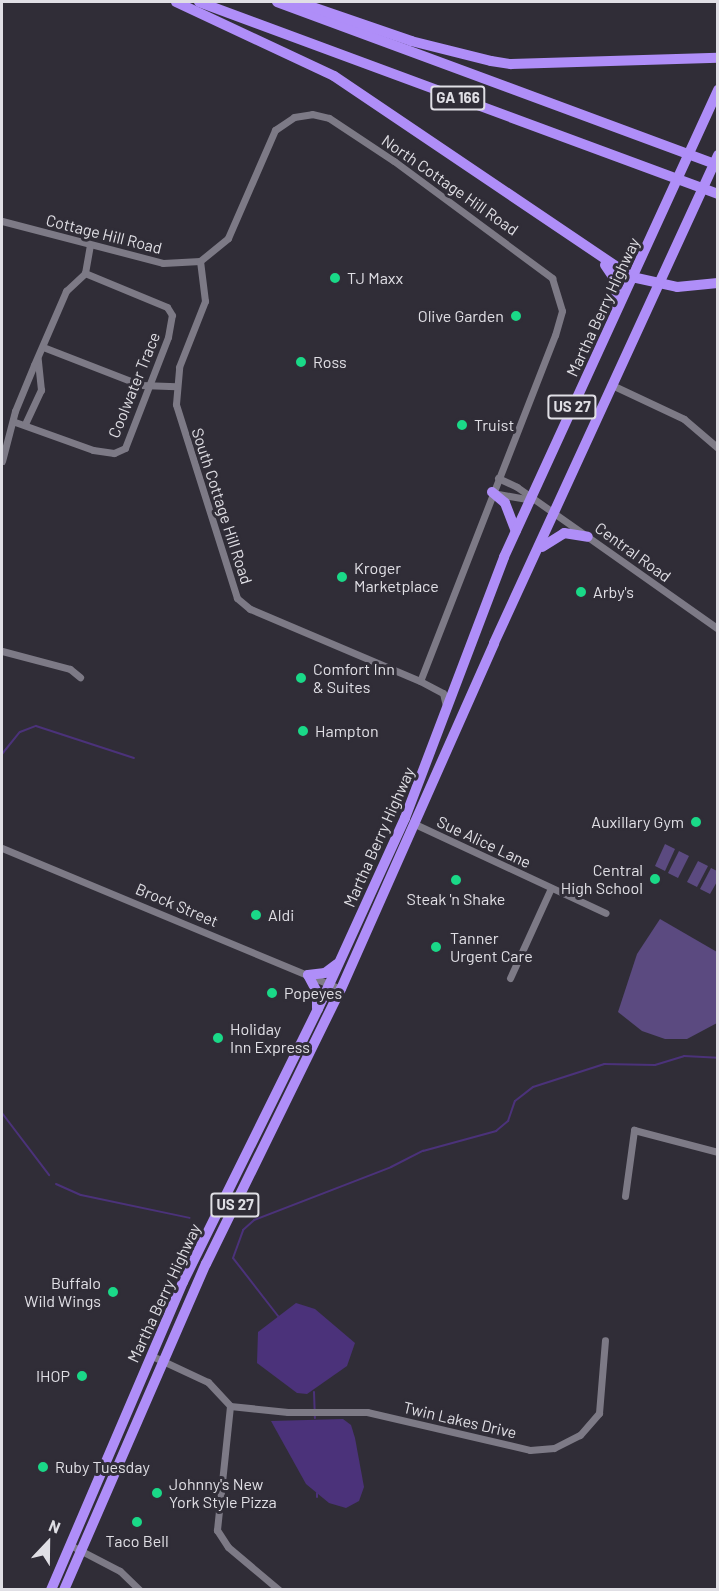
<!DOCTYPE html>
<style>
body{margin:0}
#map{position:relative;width:719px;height:1591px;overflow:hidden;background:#302d37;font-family:Barlow,sans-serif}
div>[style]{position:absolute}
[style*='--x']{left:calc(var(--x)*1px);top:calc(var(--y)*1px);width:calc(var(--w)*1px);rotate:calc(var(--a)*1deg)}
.green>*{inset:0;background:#5b4a80}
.water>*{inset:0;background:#4b327a}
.stream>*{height:2px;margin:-1px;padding:0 1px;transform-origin:1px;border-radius:1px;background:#4b327a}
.minor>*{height:7px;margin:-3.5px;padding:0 3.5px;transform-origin:3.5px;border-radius:3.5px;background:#7d7a86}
.highway>*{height:10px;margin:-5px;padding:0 5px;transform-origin:5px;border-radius:5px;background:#af8ef8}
.dots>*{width:16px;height:16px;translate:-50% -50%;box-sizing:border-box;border:3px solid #302d37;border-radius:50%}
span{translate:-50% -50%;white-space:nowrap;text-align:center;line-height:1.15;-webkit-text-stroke:6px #302d37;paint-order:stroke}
.shield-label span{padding:2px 4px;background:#302d37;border:2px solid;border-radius:4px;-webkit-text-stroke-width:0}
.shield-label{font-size:15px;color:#e0dfe5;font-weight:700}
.street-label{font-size:16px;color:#e0dfe5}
.poi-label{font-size:16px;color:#e0dfe5}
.left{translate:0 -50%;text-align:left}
.right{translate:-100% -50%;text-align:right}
.frame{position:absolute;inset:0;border:3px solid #e0dfe5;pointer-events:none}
.north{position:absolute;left:18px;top:1513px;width:60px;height:60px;-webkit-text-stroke:4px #302d37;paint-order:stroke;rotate:22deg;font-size:16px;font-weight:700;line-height:24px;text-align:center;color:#e0dfe5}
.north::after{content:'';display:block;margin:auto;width:21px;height:27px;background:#e0dfe5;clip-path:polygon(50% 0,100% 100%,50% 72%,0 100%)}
</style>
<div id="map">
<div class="green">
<i style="clip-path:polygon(665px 844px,675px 849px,665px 871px,655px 866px)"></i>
<i style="clip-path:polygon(679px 851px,689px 856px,678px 878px,668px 873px)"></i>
<i style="clip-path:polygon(698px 861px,708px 866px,697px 887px,687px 882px)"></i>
<i style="clip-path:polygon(711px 868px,717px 871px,718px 880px,710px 894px,700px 889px)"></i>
<i style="clip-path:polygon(660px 919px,717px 952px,717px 1023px,687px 1039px,665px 1039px,642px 1031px,618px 1012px,637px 954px)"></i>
</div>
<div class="water">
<i style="clip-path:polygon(296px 1303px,315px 1309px,355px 1343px,347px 1366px,307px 1394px,297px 1393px,257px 1363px,258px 1332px)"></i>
<i style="clip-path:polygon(343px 1419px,351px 1425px,355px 1438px,364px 1487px,359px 1501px,346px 1508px,329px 1503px,306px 1484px,271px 1421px)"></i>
</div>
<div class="stream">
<i style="--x:2;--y:754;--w:28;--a:-51"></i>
<i style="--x:20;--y:732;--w:17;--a:-21"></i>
<i style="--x:36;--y:726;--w:103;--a:18.1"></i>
<i style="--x:2;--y:1113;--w:78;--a:52.8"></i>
<i style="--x:56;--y:1184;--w:27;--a:24"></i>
<i style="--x:81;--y:1195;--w:111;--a:11.9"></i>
<i style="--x:278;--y:1316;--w:73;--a:-127.8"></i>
<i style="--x:233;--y:1258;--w:30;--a:-70"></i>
<i style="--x:243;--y:1230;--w:15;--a:-42"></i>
<i style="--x:254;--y:1220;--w:147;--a:-21.1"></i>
<i style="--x:391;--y:1167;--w:36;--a:-27"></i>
<i style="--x:423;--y:1151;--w:76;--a:-15.3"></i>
<i style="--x:496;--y:1131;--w:16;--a:-40"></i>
<i style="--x:508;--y:1121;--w:21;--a:-71"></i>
<i style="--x:515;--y:1101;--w:23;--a:-38"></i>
<i style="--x:533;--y:1087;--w:75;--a:-17.9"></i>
<i style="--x:604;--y:1064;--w:51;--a:1.1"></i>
<i style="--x:655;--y:1065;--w:30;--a:-17"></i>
<i style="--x:684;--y:1056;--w:34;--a:3"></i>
<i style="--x:314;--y:1392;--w:26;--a:88"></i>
<i style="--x:317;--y:1493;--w:4;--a:90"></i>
</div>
<div class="minor">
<i style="--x:2;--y:221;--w:166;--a:14.6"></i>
<i style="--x:163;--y:263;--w:37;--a:-3"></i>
<i style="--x:200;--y:261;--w:36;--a:-39"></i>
<i style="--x:228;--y:238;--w:118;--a:-66.5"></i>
<i style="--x:275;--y:130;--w:23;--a:-34"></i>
<i style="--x:294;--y:117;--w:18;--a:-9"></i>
<i style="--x:312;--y:114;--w:17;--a:13"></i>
<i style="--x:329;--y:118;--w:78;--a:33.5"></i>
<i style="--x:394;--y:161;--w:197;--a:36.5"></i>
<i style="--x:552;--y:278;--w:34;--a:73"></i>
<i style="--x:562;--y:311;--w:25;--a:106"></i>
<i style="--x:555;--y:335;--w:371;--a:111.3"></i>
<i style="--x:420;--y:681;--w:185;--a:-157"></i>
<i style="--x:250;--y:609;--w:17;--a:-140"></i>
<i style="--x:237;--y:598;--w:203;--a:-107.5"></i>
<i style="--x:176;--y:404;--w:37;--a:-85"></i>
<i style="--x:179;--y:367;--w:71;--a:-68.5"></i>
<i style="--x:205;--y:301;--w:40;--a:-97.1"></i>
<i style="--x:43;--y:347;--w:105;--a:21.2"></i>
<i style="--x:141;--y:385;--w:35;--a:2"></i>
<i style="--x:614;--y:386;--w:77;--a:25.2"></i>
<i style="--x:684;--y:419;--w:45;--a:40.5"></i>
<i style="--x:15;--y:422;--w:83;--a:19.7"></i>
<i style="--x:93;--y:450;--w:21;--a:8"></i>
<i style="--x:114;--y:453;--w:12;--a:-24"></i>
<i style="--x:125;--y:448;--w:119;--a:-68.8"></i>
<i style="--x:168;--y:337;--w:22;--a:-80"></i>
<i style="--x:172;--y:315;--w:9;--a:-122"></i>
<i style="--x:167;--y:307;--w:89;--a:-157.5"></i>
<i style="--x:25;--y:424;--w:38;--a:-65"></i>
<i style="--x:41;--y:390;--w:31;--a:-96"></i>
<i style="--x:2;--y:461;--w:52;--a:-75.4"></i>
<i style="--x:15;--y:411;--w:50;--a:-67.6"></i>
<i style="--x:34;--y:365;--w:81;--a:-66.6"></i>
<i style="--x:66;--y:291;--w:26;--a:-43"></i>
<i style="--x:85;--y:273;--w:27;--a:-80"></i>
<i style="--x:498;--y:478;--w:21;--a:25"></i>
<i style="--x:517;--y:487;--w:246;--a:35.2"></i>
<i style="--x:498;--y:494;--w:34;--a:10"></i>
<i style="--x:2;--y:651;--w:70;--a:14.8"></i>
<i style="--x:70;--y:669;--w:13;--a:39"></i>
<i style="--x:420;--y:681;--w:26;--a:28"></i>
<i style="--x:443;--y:693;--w:13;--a:77"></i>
<i style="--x:417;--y:825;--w:208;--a:25"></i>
<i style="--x:2;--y:848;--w:367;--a:22.6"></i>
<i style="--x:510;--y:978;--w:99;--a:-65.5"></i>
<i style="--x:625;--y:1196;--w:67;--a:-82.2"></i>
<i style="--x:634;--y:1130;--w:87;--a:14.7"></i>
<i style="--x:150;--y:1355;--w:64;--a:25"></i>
<i style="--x:208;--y:1382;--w:33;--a:47"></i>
<i style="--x:230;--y:1406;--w:125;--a:96"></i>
<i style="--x:217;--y:1530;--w:20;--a:57"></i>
<i style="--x:228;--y:1547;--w:67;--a:40.1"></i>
<i style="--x:230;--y:1406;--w:58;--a:5.9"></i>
<i style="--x:288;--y:1412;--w:79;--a:0"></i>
<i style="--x:367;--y:1412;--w:167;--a:13.1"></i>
<i style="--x:530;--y:1450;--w:24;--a:-5"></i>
<i style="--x:554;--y:1448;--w:29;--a:-27"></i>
<i style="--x:580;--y:1435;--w:29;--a:-49"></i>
<i style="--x:599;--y:1413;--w:73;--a:-85.3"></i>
<i style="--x:70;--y:1545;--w:56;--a:27.5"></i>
<i style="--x:120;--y:1571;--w:28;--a:44"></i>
</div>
<div class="highway">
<i style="--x:176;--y:2;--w:174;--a:25.1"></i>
<i style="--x:334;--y:76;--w:359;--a:34"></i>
<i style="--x:632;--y:277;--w:46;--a:12.5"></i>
<i style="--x:677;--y:287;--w:41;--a:-5.6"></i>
<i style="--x:199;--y:2;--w:553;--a:20.3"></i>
<i style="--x:277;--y:2;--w:470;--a:20.3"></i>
<i style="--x:298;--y:2;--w:120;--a:19"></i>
<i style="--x:411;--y:41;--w:82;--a:14"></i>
<i style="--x:491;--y:61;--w:20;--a:9"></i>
<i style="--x:511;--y:64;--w:207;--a:-1.7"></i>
<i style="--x:605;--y:265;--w:22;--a:56"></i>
<i style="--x:617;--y:283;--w:22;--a:93"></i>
<i style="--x:492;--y:492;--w:17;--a:40"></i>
<i style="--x:505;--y:503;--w:30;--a:69"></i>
<i style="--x:542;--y:547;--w:26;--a:-32"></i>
<i style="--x:564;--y:533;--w:24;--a:9"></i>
<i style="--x:308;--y:975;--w:19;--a:62"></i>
<i style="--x:317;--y:992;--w:16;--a:90"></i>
<i style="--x:308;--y:975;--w:17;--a:-7"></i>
<i style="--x:325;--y:973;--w:15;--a:-37"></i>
<i style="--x:51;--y:1590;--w:335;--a:-66.8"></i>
<i style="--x:183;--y:1282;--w:305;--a:-63.7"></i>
<i style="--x:318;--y:1009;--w:210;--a:-65.5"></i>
<i style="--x:405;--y:818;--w:279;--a:-69.2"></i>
<i style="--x:504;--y:557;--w:514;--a:-65.38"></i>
<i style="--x:64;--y:1590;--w:356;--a:-66.5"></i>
<i style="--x:206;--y:1264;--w:306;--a:-63.9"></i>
<i style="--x:341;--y:989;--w:378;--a:-66.1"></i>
<i style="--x:494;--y:643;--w:537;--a:-65.34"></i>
</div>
<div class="dots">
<i style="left:335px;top:278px;background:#1ad988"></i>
<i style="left:516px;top:316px;background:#1ad988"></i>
<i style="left:301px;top:362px;background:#1ad988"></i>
<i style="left:462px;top:425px;background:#1ad988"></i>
<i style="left:342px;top:577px;background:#1ad988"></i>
<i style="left:581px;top:592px;background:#1ad988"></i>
<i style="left:301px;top:678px;background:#1ad988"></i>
<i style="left:303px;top:731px;background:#1ad988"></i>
<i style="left:696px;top:822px;background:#1ad988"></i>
<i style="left:655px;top:879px;background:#1ad988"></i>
<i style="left:456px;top:880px;background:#1ad988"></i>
<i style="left:256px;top:915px;background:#1ad988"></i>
<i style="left:436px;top:947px;background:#1ad988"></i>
<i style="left:272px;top:993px;background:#1ad988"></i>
<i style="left:218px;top:1038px;background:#1ad988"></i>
<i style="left:113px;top:1292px;background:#1ad988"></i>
<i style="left:82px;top:1376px;background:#1ad988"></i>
<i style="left:43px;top:1467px;background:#1ad988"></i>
<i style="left:157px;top:1493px;background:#1ad988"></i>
<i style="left:137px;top:1522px;background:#1ad988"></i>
</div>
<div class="shield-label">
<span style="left:458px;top:98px">GA 166</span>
<span style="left:572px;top:407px">US 27</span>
<span style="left:235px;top:1205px">US 27</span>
</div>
<div class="street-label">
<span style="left:450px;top:185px;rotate:35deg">North Cottage Hill Road</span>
<span style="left:104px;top:234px;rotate:14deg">Cottage Hill Road</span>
<span style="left:603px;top:307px;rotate:-65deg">Martha Berry Highway</span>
<span style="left:134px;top:385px;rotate:-68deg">Coolwater Trace</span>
<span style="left:222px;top:506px;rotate:72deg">South Cottage Hill Road</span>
<span style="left:633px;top:552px;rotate:36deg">Central Road</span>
<span style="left:379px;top:837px;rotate:-66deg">Martha Berry Highway</span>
<span style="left:484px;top:842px;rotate:25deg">Sue Alice Lane</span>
<span style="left:177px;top:905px;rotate:23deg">Brock Street</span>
<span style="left:164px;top:1293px;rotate:-65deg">Martha Berry Highway</span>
<span style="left:460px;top:1420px;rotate:13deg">Twin Lakes Drive</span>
</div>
<div class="poi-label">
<span class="left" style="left:347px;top:278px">TJ Maxx</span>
<span class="right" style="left:504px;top:316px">Olive Garden</span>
<span class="left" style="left:313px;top:362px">Ross</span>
<span class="left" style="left:474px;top:425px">Truist</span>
<span class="left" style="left:354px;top:577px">Kroger<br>Marketplace</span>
<span class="left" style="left:593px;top:592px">Arby's</span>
<span class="left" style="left:313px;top:678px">Comfort Inn<br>&amp; Suites</span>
<span class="left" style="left:315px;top:731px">Hampton</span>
<span class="right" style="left:684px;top:822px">Auxillary Gym</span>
<span class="right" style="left:643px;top:879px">Central<br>High School</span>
<span style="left:456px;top:899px">Steak 'n Shake</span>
<span class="left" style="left:268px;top:915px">Aldi</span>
<span class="left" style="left:450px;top:947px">Tanner<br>Urgent Care</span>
<span class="left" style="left:284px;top:993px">Popeyes</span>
<span class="left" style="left:230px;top:1038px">Holiday<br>Inn Express</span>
<span class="right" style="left:101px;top:1292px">Buffalo<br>Wild Wings</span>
<span class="right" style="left:70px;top:1376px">IHOP</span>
<span class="left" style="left:55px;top:1467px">Ruby Tuesday</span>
<span class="left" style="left:169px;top:1493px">Johnny's New<br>York Style Pizza</span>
<span style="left:137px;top:1541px">Taco Bell</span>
</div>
<div class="frame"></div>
<div class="north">N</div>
</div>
